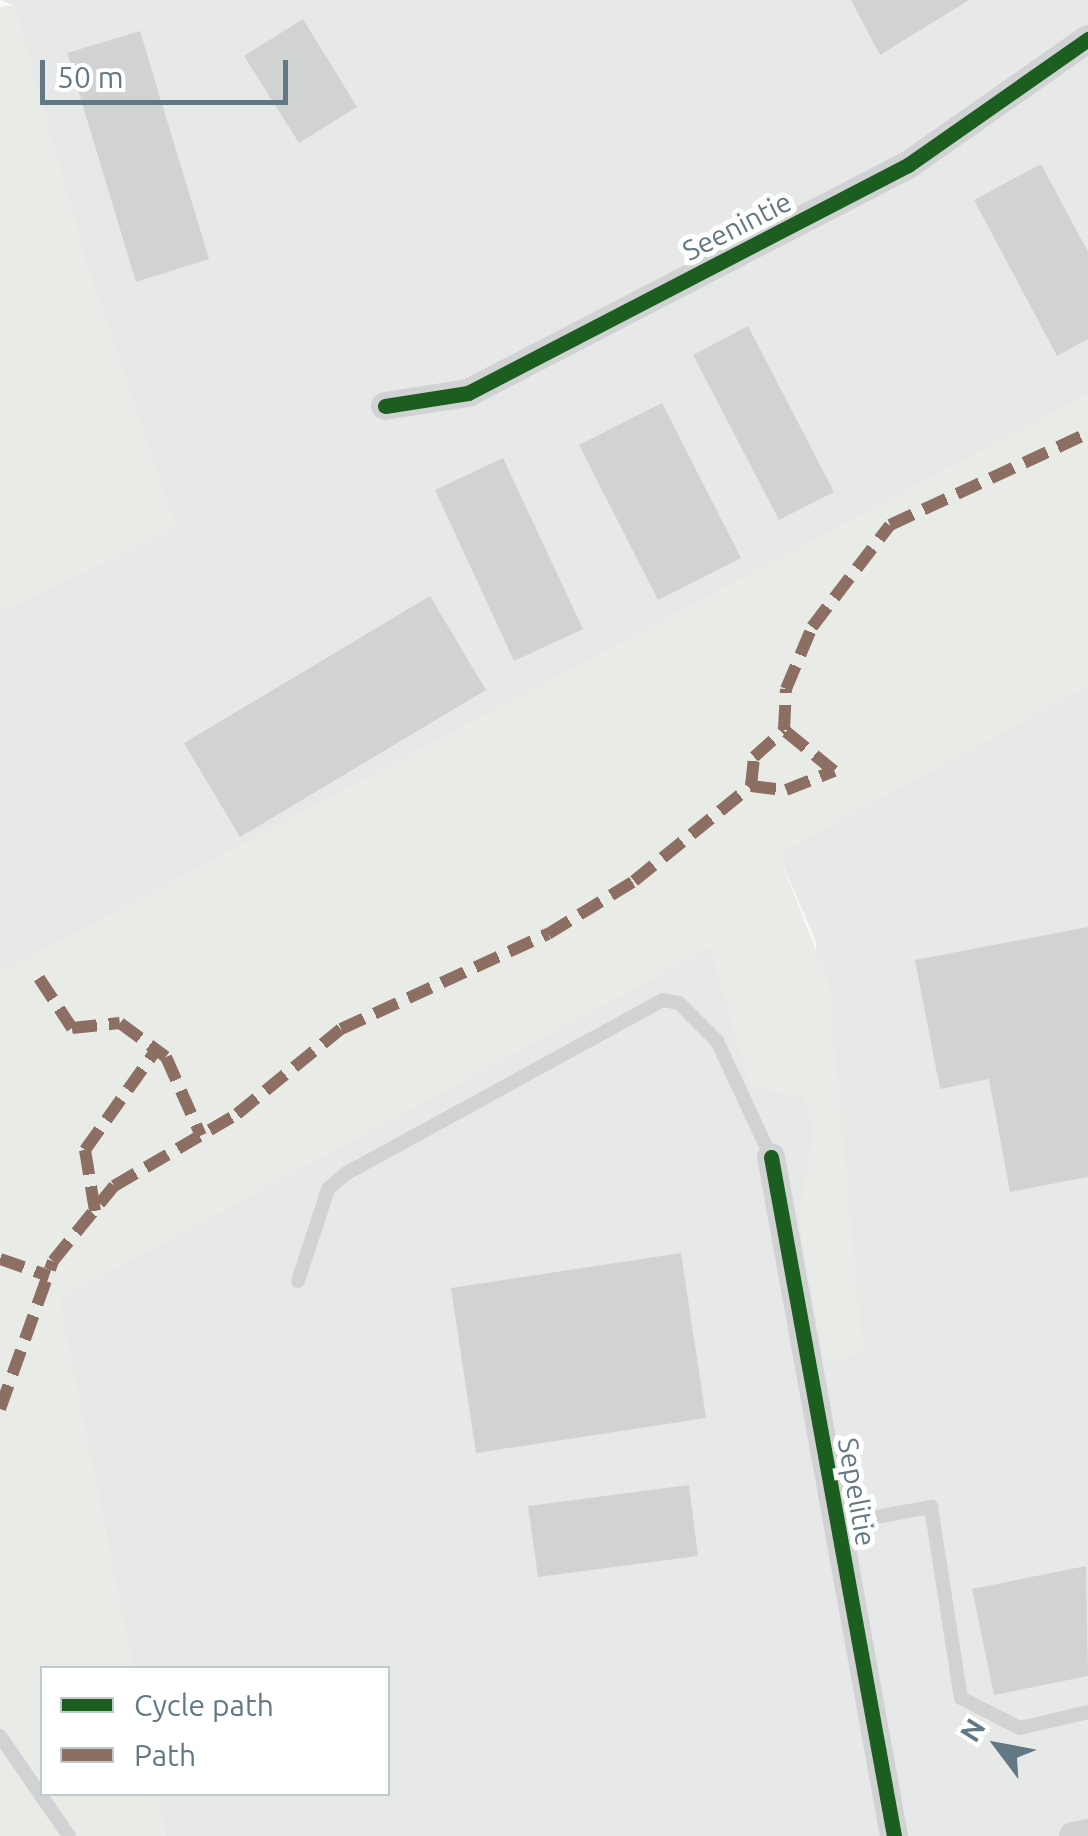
<!DOCTYPE html>
<style>
body{margin:0}
#map{position:relative;width:1088px;height:1836px;overflow:hidden;background:#f9f9f8;font-family:Ubuntu,sans-serif}
div>[style]{position:absolute}
[style*='--x']{left:calc(var(--x)*1px);top:calc(var(--y)*1px);width:calc(var(--w)*1px);rotate:calc(var(--a)*1deg)}
.built>*{inset:0;background:#e7e9e9}
.green>*{inset:0;background:#e9ece6}
.building>*{inset:0;background:#d1d3d3}
.lane>*{height:14px;margin:-7px;padding:0 7px;transform-origin:7px;border-radius:7px;background:#d1d2d3}
.street>*{height:28px;margin:-14px;padding:0 14px;transform-origin:14px;border-radius:14px;background:#d1d2d3}
.quiet>*{height:12px;margin-top:-6px;transform-origin:0;background:repeating-linear-gradient(90deg,#8d6e63 0 25px,transparent 0 37px)}
.cycleway>*{height:15px;margin:-7.5px;padding:0 7.5px;transform-origin:7.5px;border-radius:7.5px;background:#1b5e20}
span{translate:-50% -50%;white-space:nowrap;text-align:center;line-height:1.15;-webkit-text-stroke:10px #fff;paint-order:stroke}
.street-label{font-size:28px;color:#627884}
.legend{position:absolute;left:40px;top:1666px;width:350px;height:130px;box-sizing:border-box;background:#fff;border:2px solid #c0c9ce;margin:0;padding:12px 18px;list-style:none;font-size:30px;color:#627884}
.legend li{display:flex;align-items:center;gap:20px;height:50px}
.legend b{width:50px;border:2px solid #c0c9ce}
.north{position:absolute;left:948px;top:1696px;width:100px;height:100px;-webkit-text-stroke:8px #fff;paint-order:stroke;rotate:302deg;font-size:28px;font-weight:700;line-height:40px;text-align:center;color:#627884}
.north::after{content:'';display:block;margin:auto;width:35px;height:45px;background:#627884;clip-path:polygon(50% 0,100% 100%,50% 72%,0 100%)}
.scale{position:absolute;left:40px;top:60px;width:248px;height:45px;box-sizing:border-box;border:5px solid #627884;border-top:0;padding-left:12px;font-size:30px;line-height:35px;white-space:nowrap;color:#627884;-webkit-text-stroke:8px #fff;paint-order:stroke}
</style>
<div id="map">
<div class="built">
<i style="clip-path:polygon(0 0,1088px 0,1088px 395px,0 974px,0 611px,175px 528px,83px 255px,14px 6px)"></i>
<i style="clip-path:polygon(1088px 685px,1088px 1836px,165px 1836px,157px 1794px,388px 1794px,388px 1668px,132px 1668px,58px 1299px,711px 946px,751px 1087px,804px 1096px,815px 1129px,800px 1218px,825px 1359px,816px 942px,778px 853px)"></i>
</div>
<div class="green">
<i style="clip-path:polygon(14px 5px,83px 255px,175px 528px,0 611px,0 7px)"></i>
<i style="clip-path:polygon(1088px 395px,1088px 685px,778px 853px,828px 981px,863px 1354px,825px 1360px,800px 1217px,815px 1129px,804px 1096px,751px 1088px,711px 946px,58px 1299px,132px 1668px,42px 1668px,42px 1794px,157px 1794px,165px 1836px,0 1836px,0 974px)"></i>
</div>
<div class="building">
<i style="clip-path:polygon(851px 0,969px 0,880px 55px)"></i>
<i style="clip-path:polygon(303px 19px,357px 107px,299px 143px,244px 56px)"></i>
<i style="clip-path:polygon(140px 31px,209px 259px,136px 282px,67px 53px)"></i>
<i style="clip-path:polygon(1041px 164px,1088px 252px,1088px 339px,1057px 356px,974px 200px)"></i>
<i style="clip-path:polygon(748px 326px,834px 492px,779px 520px,693px 355px)"></i>
<i style="clip-path:polygon(662px 403px,741px 558px,658px 600px,579px 445px)"></i>
<i style="clip-path:polygon(503px 458px,583px 629px,514px 661px,435px 490px)"></i>
<i style="clip-path:polygon(430px 596px,486px 690px,240px 837px,184px 743px)"></i>
<i style="clip-path:polygon(1088px 927px,1088px 1177px,1010px 1192px,989px 1079px,940px 1089px,915px 960px)"></i>
<i style="clip-path:polygon(681px 1253px,706px 1418px,476px 1453px,451px 1288px)"></i>
<i style="clip-path:polygon(689px 1485px,698px 1556px,538px 1577px,528px 1506px)"></i>
<i style="clip-path:polygon(1086px 1566px,1088px 1676px,994px 1695px,972px 1589px)"></i>
</div>
<div class="lane">
<i style="--x:298;--y:1281;--w:97;--a:-71.9"></i>
<i style="--x:328;--y:1189;--w:23;--a:-41"></i>
<i style="--x:345;--y:1174;--w:362;--a:-28.7"></i>
<i style="--x:663;--y:1000;--w:16;--a:11"></i>
<i style="--x:679;--y:1003;--w:54;--a:45"></i>
<i style="--x:717;--y:1041;--w:128;--a:65"></i>
<i style="--x:838;--y:1524;--w:95;--a:-10.4"></i>
<i style="--x:931;--y:1507;--w:193;--a:81.1"></i>
<i style="--x:961;--y:1698;--w:66;--a:27"></i>
<i style="--x:1020;--y:1728;--w:70;--a:-13.2"></i>
<i style="--x:0;--y:1736;--w:121;--a:55.4"></i>
</div>
<div class="street">
<i style="--x:385;--y:406;--w:84;--a:-8.9"></i>
<i style="--x:468;--y:393;--w:496;--a:-27.4"></i>
<i style="--x:908;--y:165;--w:220;--a:-35"></i>
<i style="--x:771;--y:1157;--w:690;--a:79.73"></i>
<i style="--x:1073;--y:1836;--w:15;--a:-11"></i>
</div>
<div class="quiet">
<i style="--x:751;--y:786;--w:35;--a:7"></i>
<i style="--x:786;--y:790;--w:52;--a:-21.6"></i>
<i style="--x:834;--y:771;--w:65;--a:-140.6"></i>
<i style="--x:39;--y:978;--w:60;--a:56.6"></i>
<i style="--x:72;--y:1028;--w:48;--a:-5.9"></i>
<i style="--x:120;--y:1023;--w:57;--a:36.5"></i>
<i style="--x:166;--y:1057;--w:86;--a:66.1"></i>
<i style="--x:95;--y:1211;--w:62;--a:-99.3"></i>
<i style="--x:85;--y:1150;--w:123;--a:-54.6"></i>
<i style="--x:0;--y:1259;--w:52;--a:19.1"></i>
<i style="--x:0;--y:1409;--w:157;--a:-70.3"></i>
<i style="--x:53;--y:1261;--w:97;--a:-50.9"></i>
<i style="--x:114;--y:1186;--w:143;--a:-30.3"></i>
<i style="--x:237;--y:1114;--w:134;--a:-39.3"></i>
<i style="--x:341;--y:1029;--w:228;--a:-24.7"></i>
<i style="--x:548;--y:934;--w:101;--a:-31.6"></i>
<i style="--x:634;--y:881;--w:151;--a:-39.1"></i>
<i style="--x:751;--y:786;--w:29;--a:-84"></i>
<i style="--x:754;--y:757;--w:40;--a:-42"></i>
<i style="--x:784;--y:730;--w:41;--a:-87.2"></i>
<i style="--x:786;--y:689;--w:67;--a:-67.2"></i>
<i style="--x:812;--y:627;--w:128;--a:-52.6"></i>
<i style="--x:890;--y:525;--w:218;--a:-24.9"></i>
</div>
<div class="cycleway">
<i style="--x:385;--y:406;--w:84;--a:-8.9"></i>
<i style="--x:468;--y:393;--w:496;--a:-27.4"></i>
<i style="--x:908;--y:165;--w:220;--a:-35"></i>
<i style="--x:771;--y:1157;--w:690;--a:79.73"></i>
</div>
<div class="street-label">
<span style="left:737px;top:226px;rotate:-27deg">Seenintie</span>
<span style="left:857px;top:1492px;rotate:80deg">Sepelitie</span>
</div>
<ul class="legend">
<li><b style="height:12px;background:#1b5e20"></b>Cycle path</li>
<li><b style="height:12px;background:#8d6e63"></b>Path</li>
</ul>
<div class="north">N</div>
<div class="scale">50 m</div>
</div>
